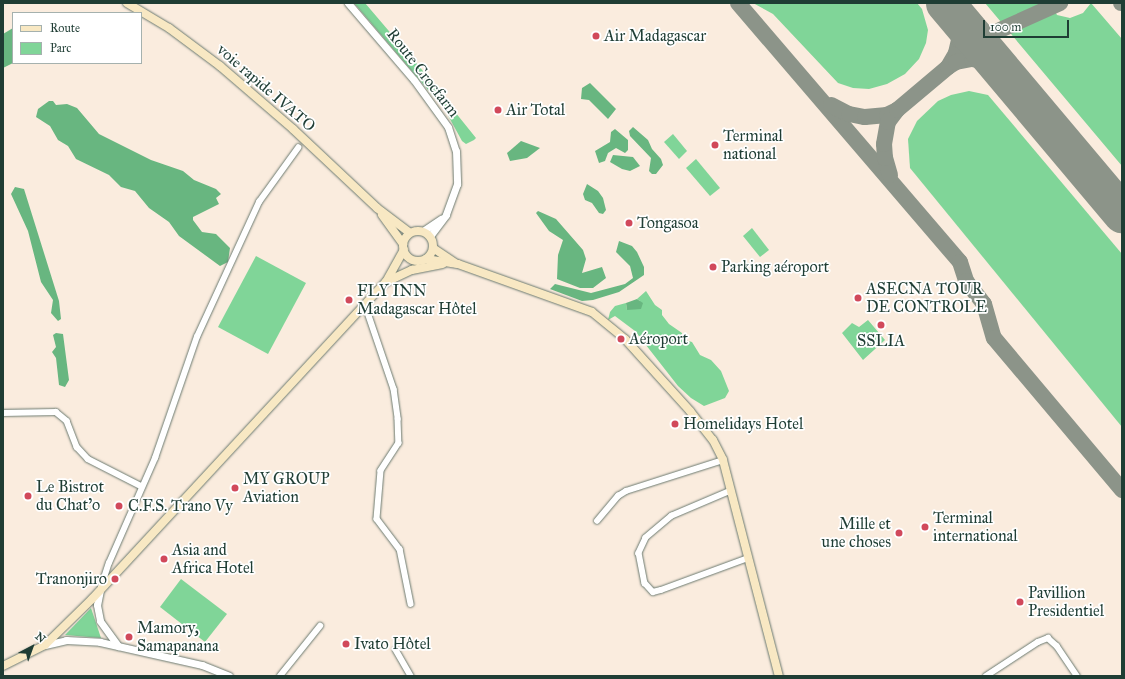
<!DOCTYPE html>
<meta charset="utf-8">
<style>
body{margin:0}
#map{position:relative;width:1125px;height:679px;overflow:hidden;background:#faecde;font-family:"IM FELL Great Primer",serif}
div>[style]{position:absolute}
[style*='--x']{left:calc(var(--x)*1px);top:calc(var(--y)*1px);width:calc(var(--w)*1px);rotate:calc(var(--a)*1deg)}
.green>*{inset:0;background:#80d598}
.forest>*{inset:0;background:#68b680}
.taxiway>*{height:16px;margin:-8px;padding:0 8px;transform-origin:8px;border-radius:8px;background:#8c9489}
.runway>*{height:39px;margin:-19.5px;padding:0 19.5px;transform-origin:19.5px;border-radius:19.5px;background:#8c9489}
.roads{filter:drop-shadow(0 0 1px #6c7a70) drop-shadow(0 0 1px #6c7a70)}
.minor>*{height:5.5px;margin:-2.75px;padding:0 2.75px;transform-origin:2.75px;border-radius:2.75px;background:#fff}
.tertiary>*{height:7px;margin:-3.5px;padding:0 3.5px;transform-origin:3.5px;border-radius:3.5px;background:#fff}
.secondary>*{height:8px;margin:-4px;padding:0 4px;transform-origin:4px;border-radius:4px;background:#f8e8c3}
.secondary>.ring{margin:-4px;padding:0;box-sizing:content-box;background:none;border:8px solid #f8e8c3;border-radius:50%}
.dots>*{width:11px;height:11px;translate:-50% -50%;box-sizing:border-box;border:2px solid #fff;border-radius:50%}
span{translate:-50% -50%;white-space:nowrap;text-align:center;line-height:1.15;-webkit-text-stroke:3.5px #fff;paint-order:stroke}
.poi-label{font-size:16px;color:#1f3d34}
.left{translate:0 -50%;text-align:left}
.right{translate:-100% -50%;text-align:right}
.street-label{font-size:16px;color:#1f3d34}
.frame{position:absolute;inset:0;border:4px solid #1f3d34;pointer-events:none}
.legend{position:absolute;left:12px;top:12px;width:130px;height:52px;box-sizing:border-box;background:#fff;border:1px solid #a5b1ae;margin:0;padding:5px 7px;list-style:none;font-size:12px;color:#1f3d34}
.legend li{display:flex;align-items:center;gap:8px;height:20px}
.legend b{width:20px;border:1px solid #a5b1ae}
.north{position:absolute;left:12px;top:627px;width:40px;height:40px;-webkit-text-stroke:3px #fff;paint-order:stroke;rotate:41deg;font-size:11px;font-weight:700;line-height:16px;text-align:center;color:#1f3d34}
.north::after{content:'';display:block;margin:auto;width:14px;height:18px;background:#1f3d34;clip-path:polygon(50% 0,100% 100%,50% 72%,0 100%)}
.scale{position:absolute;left:983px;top:20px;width:86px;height:18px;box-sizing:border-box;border:2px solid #1f3d34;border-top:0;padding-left:5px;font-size:12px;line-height:14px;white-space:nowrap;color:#1f3d34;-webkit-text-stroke:3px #fff;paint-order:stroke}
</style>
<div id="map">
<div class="green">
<i style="clip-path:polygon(354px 3px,365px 3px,446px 98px,447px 102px,476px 138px,474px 140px,466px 144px,462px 141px,445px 110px)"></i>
<i style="clip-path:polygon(753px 3px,917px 3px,922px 9px,928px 30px,926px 43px,919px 59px,905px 74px,887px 84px,869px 89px,853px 88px,838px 83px,773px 14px)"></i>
<i style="clip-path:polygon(985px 3px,1051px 3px,1057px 15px,1070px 18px,1083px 13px,1091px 3px,1122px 39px,1122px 166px)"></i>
<i style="clip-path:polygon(969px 91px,988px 95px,1122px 254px,1122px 427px,910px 168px,908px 139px,917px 121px,938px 101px,951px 95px)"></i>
<i style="clip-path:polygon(673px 134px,687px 151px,679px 159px,664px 142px)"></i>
<i style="clip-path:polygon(696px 159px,720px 188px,710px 196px,686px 168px)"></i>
<i style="clip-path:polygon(752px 228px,769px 250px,760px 257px,743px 236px)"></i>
<i style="clip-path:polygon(256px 256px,306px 283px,268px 354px,218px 327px)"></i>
<i style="clip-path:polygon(646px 291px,655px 305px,662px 310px,662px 315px,669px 324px,682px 333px,682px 339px,692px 342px,700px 355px,711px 360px,721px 371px,729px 391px,725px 398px,704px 406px,691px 398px,678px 386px,635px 331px,615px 316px,608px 320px,610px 312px,615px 306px,626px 303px,627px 310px,640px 301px,637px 299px)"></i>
<i style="clip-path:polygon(868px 320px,885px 340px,863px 360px,842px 333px,852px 323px,859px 327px)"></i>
<i style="clip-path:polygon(181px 579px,227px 614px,205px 642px,160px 607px)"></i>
<i style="clip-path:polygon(91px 608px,101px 638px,65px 635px)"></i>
</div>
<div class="forest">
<i style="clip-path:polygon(13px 28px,13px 63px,3px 68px,3px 34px)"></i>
<i style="clip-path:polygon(590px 83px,616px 109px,608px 119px,589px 100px,581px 99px,582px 88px)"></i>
<i style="clip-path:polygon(49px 101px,53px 101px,56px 105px,67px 104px,77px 108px,99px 134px,151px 160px,183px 171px,194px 180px,216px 189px,221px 194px,216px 198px,219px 204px,193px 217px,193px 220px,202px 232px,216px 234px,230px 248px,228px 262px,220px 266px,179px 236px,169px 222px,149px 208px,135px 191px,121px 187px,109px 175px,76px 159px,68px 146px,58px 140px,50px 126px,36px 117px,38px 109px)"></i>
<i style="clip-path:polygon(633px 127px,648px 140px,652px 149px,661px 159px,663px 165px,656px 174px,652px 174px,649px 171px,651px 158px,630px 136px,629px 131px)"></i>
<i style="clip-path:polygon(615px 129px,628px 140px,628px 150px,625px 153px,616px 148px,608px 153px,605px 161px,599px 163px,595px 151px,610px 142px,611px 132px)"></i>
<i style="clip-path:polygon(521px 141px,540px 148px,527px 158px,510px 161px,507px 153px)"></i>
<i style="clip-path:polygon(613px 155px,633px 157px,640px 166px,630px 171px,622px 169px,610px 162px)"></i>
<i style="clip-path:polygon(587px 184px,598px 191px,603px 198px,606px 210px,603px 214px,599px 213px,592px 203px,585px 200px,583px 194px)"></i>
<i style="clip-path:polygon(15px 187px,24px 189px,59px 301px,61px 319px,58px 321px,51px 313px,53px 300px,41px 282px,28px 231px,11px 194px)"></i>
<i style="clip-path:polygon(538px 211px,556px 219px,583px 250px,586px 259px,582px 273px,602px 267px,606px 278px,593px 288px,580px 288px,557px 279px,558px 255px,563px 240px,549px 231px,536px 213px)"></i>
<i style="clip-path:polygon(619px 241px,632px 246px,637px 252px,644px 267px,644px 275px,619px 292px,593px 300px,582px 301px,550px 289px,555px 284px,591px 293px,625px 284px,633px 278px,630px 266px,616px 252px)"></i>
<i style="clip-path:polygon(637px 299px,643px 303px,641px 309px,627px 310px,626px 303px)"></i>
<i style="clip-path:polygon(56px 333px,63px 334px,69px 380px,65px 387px,59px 385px,56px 358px,52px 352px,56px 347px,53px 335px)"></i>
</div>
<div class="taxiway">
<i style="--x:738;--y:3;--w:341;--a:49.4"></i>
<i style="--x:960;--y:262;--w:20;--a:72"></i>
<i style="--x:966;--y:281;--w:29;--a:52"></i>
<i style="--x:984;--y:304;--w:35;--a:74"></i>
<i style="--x:994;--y:338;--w:199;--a:49.9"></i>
<i style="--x:1121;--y:3;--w:1;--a:0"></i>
<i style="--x:1000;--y:30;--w:66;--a:-24.2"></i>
<i style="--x:948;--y:67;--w:16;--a:-60"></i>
<i style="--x:956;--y:53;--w:13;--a:-77"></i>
<i style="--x:959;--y:40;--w:13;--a:-94"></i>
<i style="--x:958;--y:27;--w:18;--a:-112"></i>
<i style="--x:831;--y:105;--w:20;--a:27"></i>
<i style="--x:849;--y:114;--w:16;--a:11"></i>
<i style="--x:865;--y:117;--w:22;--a:-5"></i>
<i style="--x:887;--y:115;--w:11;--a:-27"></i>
<i style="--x:890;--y:175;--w:18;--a:-106"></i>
<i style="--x:885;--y:158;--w:14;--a:-94"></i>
<i style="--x:884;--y:144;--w:22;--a:-80"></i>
<i style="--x:888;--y:122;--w:15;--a:-53"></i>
<i style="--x:897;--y:110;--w:67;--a:-40.1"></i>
<i style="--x:948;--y:67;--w:9;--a:-32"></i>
<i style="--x:956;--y:62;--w:16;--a:-11"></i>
<i style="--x:972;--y:59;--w:10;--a:11"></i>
<i style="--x:982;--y:61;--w:20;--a:27"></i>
</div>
<div class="runway">
<i style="--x:945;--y:3;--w:275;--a:49.9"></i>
</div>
<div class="roads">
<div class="minor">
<i style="--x:365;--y:304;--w:90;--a:71.2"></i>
<i style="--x:394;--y:389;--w:30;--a:82"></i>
<i style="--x:398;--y:419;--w:24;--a:88"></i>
<i style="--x:399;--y:443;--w:33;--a:123"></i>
<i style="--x:381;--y:471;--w:48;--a:94.8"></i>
<i style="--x:377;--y:519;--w:38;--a:53"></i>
<i style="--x:400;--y:549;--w:56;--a:78.7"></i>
<i style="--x:3;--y:413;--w:53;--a:-1.1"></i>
<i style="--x:56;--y:412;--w:14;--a:39"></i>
<i style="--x:67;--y:421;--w:28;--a:69"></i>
<i style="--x:77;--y:447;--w:16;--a:47"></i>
<i style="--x:88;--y:459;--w:59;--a:27"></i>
<i style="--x:731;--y:491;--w:64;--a:157"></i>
<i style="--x:672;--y:516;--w:34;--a:140"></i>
<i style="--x:646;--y:538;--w:17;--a:115"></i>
<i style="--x:639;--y:553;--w:31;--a:79"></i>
<i style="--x:645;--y:583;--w:12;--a:48"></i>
<i style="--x:653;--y:592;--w:8;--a:-14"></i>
<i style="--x:661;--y:590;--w:93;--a:-20.2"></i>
<i style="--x:597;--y:521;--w:33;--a:-50"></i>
<i style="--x:618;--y:496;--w:9;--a:-32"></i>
<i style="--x:626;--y:491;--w:102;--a:-17.7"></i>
<i style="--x:101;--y:587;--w:25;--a:-72"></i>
<i style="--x:109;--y:563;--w:115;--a:-66.3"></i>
<i style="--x:155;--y:458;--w:128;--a:-70.9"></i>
<i style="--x:197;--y:337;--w:149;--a:-65.3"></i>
<i style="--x:259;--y:202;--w:67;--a:-54.2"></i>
<i style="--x:396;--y:650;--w:30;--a:60"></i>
<i style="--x:280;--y:676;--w:64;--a:-51.3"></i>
<i style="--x:986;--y:676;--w:62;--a:-33.2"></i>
<i style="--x:1038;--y:642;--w:11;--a:-22"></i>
<i style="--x:1048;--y:638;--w:12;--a:42"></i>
<i style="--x:1057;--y:646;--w:36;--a:56"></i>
</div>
<div class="tertiary">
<i style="--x:348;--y:3;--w:101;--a:49.4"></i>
<i style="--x:414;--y:80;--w:58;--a:54.1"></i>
<i style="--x:448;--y:127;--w:25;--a:72"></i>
<i style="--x:456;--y:151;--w:33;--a:88"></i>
<i style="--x:457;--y:184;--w:33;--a:110"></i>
<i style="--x:446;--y:215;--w:26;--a:127"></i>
<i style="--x:423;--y:231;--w:22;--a:-34"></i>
<i style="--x:100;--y:590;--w:15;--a:101"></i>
<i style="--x:97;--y:605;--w:16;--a:79"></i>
<i style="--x:100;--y:621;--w:31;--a:54"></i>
<i style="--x:45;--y:645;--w:22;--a:-13"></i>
<i style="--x:66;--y:640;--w:34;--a:3"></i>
<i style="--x:100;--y:642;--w:105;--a:12.7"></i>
<i style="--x:202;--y:665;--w:29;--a:22"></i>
</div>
<div class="secondary">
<i style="--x:127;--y:3;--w:49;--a:30.8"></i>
<i style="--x:169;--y:28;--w:64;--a:36.7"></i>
<i style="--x:220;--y:66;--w:96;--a:40.8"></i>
<i style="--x:293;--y:129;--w:115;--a:43.2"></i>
<i style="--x:377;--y:208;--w:41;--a:37.1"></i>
<i style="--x:382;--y:215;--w:36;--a:54"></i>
<i class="ring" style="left:403px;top:231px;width:22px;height:22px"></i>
<i style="--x:433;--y:248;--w:27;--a:34"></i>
<i style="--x:426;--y:259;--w:32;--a:9"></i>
<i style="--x:458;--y:264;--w:142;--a:19.7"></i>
<i style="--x:592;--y:312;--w:43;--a:39.3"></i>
<i style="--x:625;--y:339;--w:97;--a:47.9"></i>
<i style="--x:690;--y:411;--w:37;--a:52"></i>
<i style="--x:713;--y:440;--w:22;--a:63"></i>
<i style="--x:723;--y:460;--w:223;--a:75.5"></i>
<i style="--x:386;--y:282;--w:29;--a:-25"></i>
<i style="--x:412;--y:270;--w:31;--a:-11"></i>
<i style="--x:3;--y:666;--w:47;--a:-26.6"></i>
<i style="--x:45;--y:645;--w:66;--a:-44.4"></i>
<i style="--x:92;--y:599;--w:432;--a:-47.2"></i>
<i style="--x:386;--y:282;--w:37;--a:-61"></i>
</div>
</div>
<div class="dots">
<i style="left:596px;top:36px;background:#d1495b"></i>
<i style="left:498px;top:110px;background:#d1495b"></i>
<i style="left:715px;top:145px;background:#d1495b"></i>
<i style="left:629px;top:223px;background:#d1495b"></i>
<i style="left:713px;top:267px;background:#d1495b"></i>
<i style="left:858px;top:298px;background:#d1495b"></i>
<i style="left:349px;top:300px;background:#d1495b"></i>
<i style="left:881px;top:325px;background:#d1495b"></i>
<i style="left:621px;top:339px;background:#d1495b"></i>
<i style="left:675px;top:424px;background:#d1495b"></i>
<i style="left:235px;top:488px;background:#d1495b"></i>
<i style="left:28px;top:496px;background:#d1495b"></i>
<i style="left:119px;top:506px;background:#d1495b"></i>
<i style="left:925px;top:527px;background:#d1495b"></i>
<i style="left:899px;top:533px;background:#d1495b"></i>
<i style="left:164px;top:559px;background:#d1495b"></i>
<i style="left:115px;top:579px;background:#d1495b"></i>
<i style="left:1020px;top:602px;background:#d1495b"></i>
<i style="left:129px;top:637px;background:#d1495b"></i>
<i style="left:346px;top:644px;background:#d1495b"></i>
</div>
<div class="poi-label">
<span class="left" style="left:604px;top:36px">Air Madagascar</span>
<span class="left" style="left:506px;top:110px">Air Total</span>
<span class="left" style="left:723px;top:145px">Terminal<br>national</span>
<span class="left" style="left:637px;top:223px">Tongasoa</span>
<span class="left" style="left:721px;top:267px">Parking aéroport</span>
<span class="left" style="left:866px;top:298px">ASECNA TOUR<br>DE CONTROLE</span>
<span class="left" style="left:357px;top:300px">FLY INN<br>Madagascar Hôtel</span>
<span class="left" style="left:629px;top:339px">Aéroport</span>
<span style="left:881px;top:341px">SSLIA</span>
<span class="left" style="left:683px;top:424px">Homelidays Hotel</span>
<span class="left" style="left:243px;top:488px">MY GROUP<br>Aviation</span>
<span class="left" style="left:36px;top:496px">Le Bistrot<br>du Chat'o</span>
<span class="left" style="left:128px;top:506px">C.F.S. Trano Vy</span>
<span class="left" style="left:933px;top:527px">Terminal<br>international</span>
<span class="right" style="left:891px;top:533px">Mille et<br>une choses</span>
<span class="left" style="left:172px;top:559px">Asia and<br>Africa Hotel</span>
<span class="right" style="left:107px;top:579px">Tranonjiro</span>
<span class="left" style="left:1028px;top:602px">Pavillion<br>Presidentiel</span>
<span class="left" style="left:137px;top:637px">Mamory,<br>Samapanana</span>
<span class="left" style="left:354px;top:644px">Ivato Hôtel</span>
</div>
<div class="street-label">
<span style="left:423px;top:73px;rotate:52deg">Route Crocfarm</span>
<span style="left:266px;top:88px;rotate:41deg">voie rapide IVATO</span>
</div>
<div class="frame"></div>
<ul class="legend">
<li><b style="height:5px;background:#f8e8c3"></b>Route</li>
<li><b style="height:11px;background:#80d598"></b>Parc</li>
</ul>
<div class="north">N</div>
<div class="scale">100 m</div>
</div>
